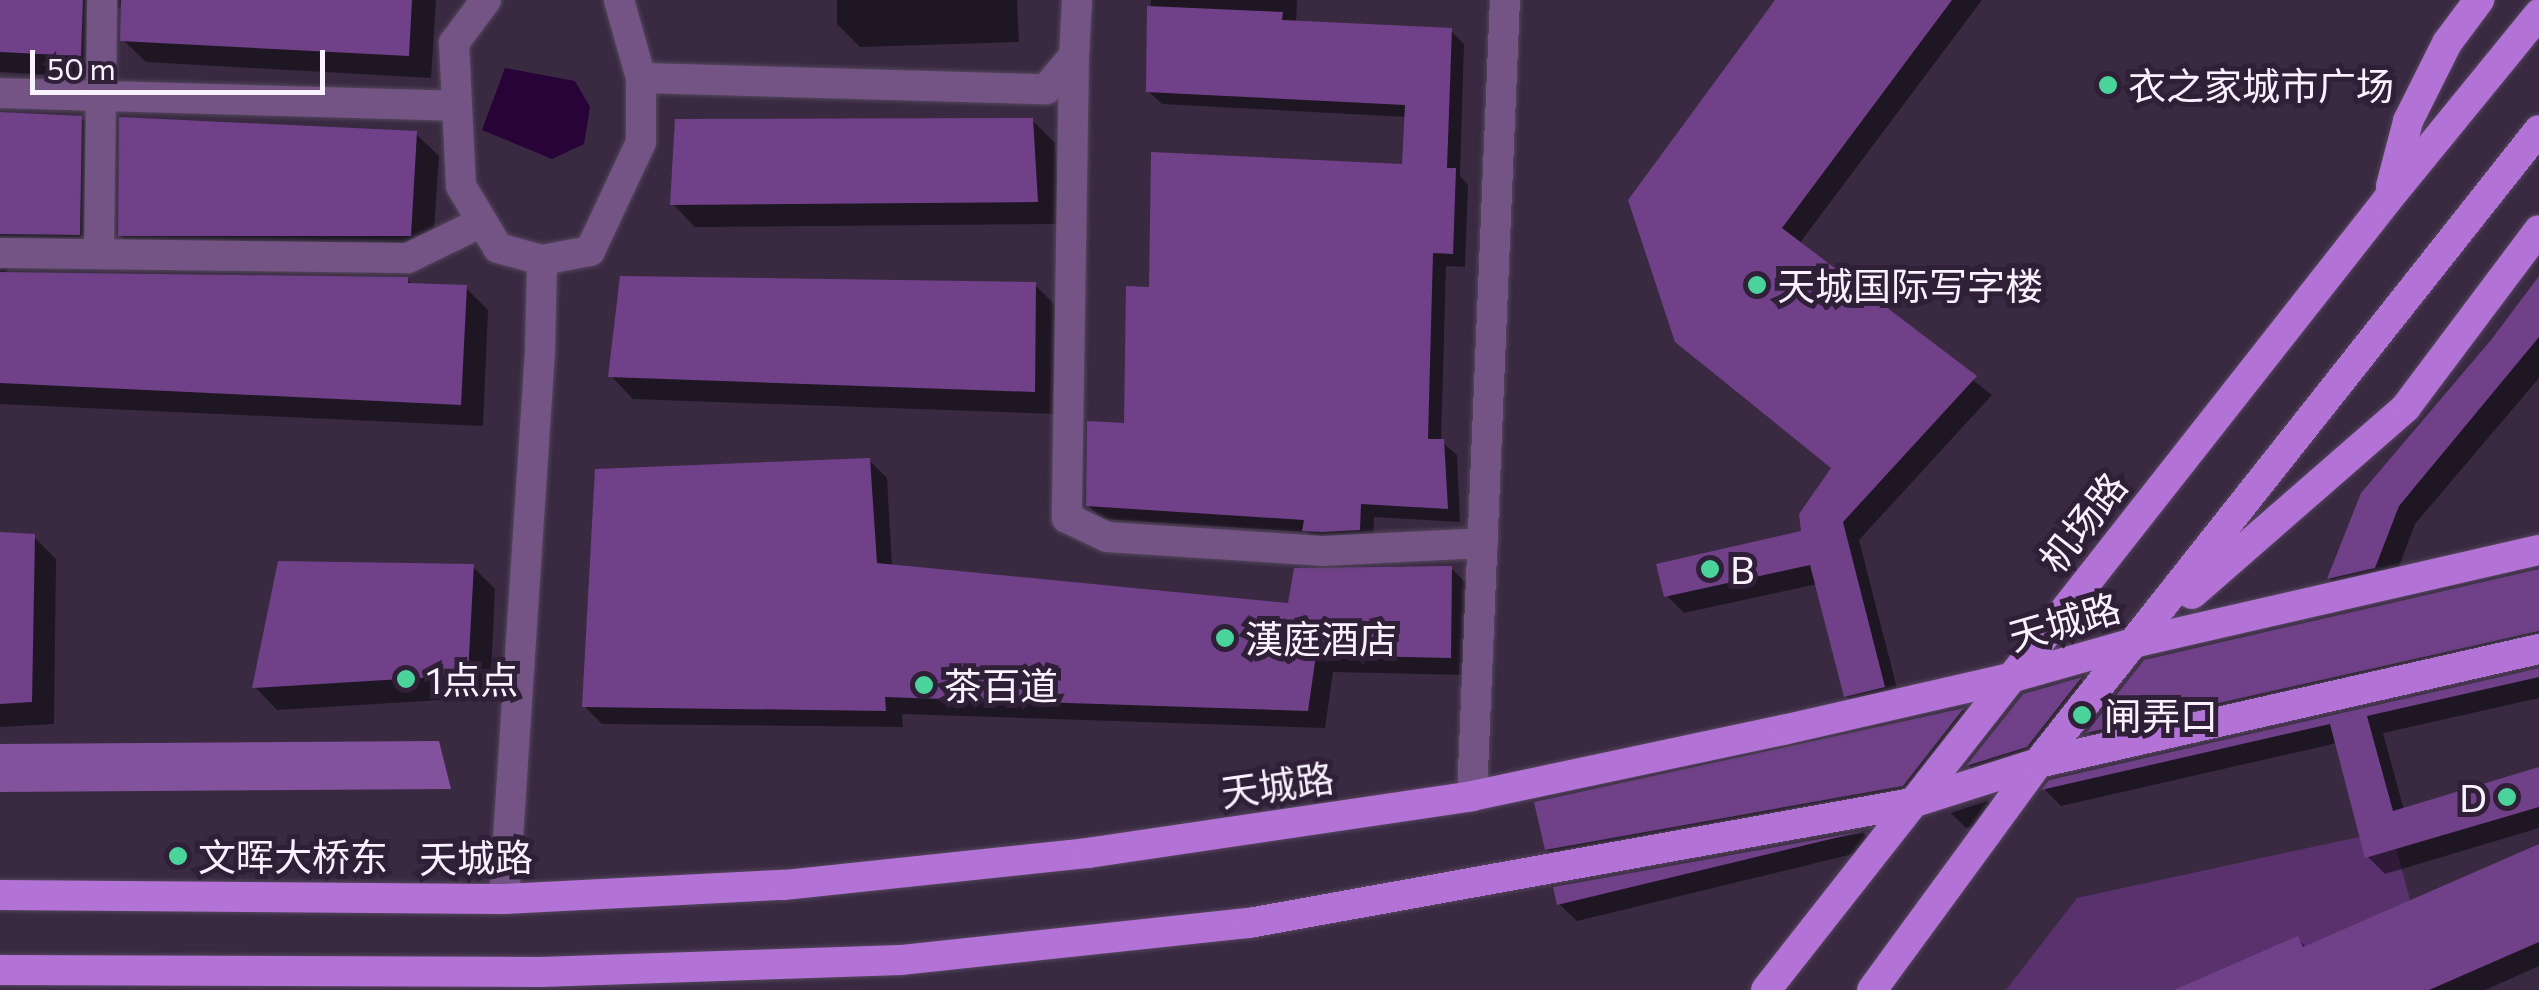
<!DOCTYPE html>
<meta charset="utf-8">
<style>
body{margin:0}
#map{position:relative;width:2539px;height:990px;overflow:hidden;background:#392a42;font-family:Commissioner,"Noto Sans SC",sans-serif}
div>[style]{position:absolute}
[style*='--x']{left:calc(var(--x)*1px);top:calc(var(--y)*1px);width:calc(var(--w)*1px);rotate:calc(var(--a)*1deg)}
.green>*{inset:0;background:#59326d}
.forest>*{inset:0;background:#82539c}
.water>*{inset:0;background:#280338}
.shadow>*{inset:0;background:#0007}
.building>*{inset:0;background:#704189}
.roads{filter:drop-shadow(0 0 2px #54465c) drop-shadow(0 0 2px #54465c)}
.minor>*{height:30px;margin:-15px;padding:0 15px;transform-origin:15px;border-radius:15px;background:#735484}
.major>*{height:30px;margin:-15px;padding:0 15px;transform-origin:15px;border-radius:15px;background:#b373d6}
.dots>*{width:28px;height:28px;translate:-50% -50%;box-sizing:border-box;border:5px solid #2f2038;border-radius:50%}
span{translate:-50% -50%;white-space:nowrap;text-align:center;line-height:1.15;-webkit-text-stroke:10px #2f2038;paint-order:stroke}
.poi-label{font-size:38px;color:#f9f1fe}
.left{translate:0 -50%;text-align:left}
.right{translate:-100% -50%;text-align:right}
.street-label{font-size:38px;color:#f9f1fe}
.scale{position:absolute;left:30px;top:50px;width:295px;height:45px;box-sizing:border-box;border:5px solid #f9f1fe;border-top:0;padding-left:12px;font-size:30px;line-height:35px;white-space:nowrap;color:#f9f1fe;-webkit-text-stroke:8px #2f2038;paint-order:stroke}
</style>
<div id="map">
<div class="green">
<i style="clip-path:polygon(2391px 830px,2415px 918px,2242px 990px,2006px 990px,2077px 898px)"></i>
</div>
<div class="forest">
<i style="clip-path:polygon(439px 741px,451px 789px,0 792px,0 744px)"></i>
</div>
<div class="water">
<i style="clip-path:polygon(505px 68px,575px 81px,590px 107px,584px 144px,552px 159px,482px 130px)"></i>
</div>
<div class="shadow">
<i style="clip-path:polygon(0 0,436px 0,431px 78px,146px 62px,123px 40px,122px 6px,107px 14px,103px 78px,0 72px)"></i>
<i style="clip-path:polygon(837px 0,1017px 0,1019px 42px,860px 47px,837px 24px)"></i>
<i style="clip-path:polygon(1151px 0,1297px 0,1296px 23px,1451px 31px,1464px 44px,1460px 176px,1468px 185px,1465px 267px,1446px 266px,1441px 441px,1457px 455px,1460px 522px,1374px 517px,1373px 543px,1318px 544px,1307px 532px,1102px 519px,1088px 505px,1126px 426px,1152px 289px,1405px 166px,1407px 117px,1162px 104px,1148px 91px)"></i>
<i style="clip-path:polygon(1777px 0,1982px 0,1799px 244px,1992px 395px,1859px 540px,1901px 704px,1863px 713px,1846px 696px,1817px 584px,1684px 613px,1667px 596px,1804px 533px,1833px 469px,1696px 359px)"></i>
<i style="clip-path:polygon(0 114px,81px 118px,104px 141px,102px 257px,14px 258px,5px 274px,407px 279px,413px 286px,466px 288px,488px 310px,483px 426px,0 404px)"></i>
<i style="clip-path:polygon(1032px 120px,1055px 143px,1060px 224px,695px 227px,673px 204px)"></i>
<i style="clip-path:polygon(416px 134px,439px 156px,432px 258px,143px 257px,120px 235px)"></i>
<i style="clip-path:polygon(2539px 280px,2539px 378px,2415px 524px,2392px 585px,2347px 595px,2330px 579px,2363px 494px,2493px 342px)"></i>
<i style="clip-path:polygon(1035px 285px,1058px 308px,1057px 414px,633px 399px,611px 376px)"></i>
<i style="clip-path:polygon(869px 460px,887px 478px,892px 567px,1290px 606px,1451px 568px,1469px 586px,1468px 675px,1333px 672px,1325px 728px,902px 714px,903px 727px,602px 724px,584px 706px)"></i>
<i style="clip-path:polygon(0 534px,34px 537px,56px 559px,54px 724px,0 727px)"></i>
<i style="clip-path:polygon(473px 567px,495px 589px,490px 697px,277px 710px,255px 687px)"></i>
<i style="clip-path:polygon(2539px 572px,2539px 650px,2105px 749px,2089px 733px,2145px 662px)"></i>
<i style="clip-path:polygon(2539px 671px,2539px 698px,2383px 733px,2404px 810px,2539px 770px,2539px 828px,2385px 874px,2368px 857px,2337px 743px,2061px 806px,2045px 790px,2050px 782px)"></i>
<i style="clip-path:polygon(2081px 680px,2098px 696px,2044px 764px,1986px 782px,1969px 766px,2024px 696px)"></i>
<i style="clip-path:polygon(1963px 710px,1980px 727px,1921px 802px,1565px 867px,1547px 849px,1537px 804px)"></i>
<i style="clip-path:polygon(1988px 801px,2003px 820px,1966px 828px,1951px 813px)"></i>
<i style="clip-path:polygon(1863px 833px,1878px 848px,1577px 921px,1559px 904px,1556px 889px)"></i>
<i style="clip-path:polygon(2539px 847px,2539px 966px,2485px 990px,2181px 990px,2298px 939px,2307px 948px)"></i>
</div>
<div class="building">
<i style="clip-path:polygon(0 0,83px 0,81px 56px,0 52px)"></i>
<i style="clip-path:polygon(121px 0,412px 0,409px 56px,120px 41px)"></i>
<i style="clip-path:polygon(1775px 0,1952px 0,1782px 228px,1977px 376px,1843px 522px,1885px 687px,1844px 697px,1810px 565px,1664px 597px,1656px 564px,1801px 531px,1799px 514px,1831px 468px,1675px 342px,1628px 200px)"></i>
<i style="clip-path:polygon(1147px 6px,1283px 12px,1282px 20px,1452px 28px,1447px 168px,1456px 168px,1453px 254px,1433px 253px,1428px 439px,1444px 439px,1448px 509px,1361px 504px,1360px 530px,1322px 532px,1302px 531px,1304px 520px,1086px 506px,1087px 421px,1124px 423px,1126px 286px,1149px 287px,1151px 152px,1402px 164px,1405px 105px,1146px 92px)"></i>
<i style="clip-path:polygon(0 112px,82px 116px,80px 235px,0 234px)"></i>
<i style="clip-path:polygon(119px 117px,417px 131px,411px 236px,118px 236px)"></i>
<i style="clip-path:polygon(1033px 118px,1038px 202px,670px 205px,675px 119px)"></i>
<i style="clip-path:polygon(0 272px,408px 277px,408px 283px,467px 285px,461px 405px,0 383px)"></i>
<i style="clip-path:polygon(620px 276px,1036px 282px,1035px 392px,608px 377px)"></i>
<i style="clip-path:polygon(2539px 276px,2539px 337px,2399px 506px,2375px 568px,2327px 579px,2361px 493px,2491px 340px)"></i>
<i style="clip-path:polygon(870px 458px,877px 563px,1288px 603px,1294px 568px,1452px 566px,1451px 658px,1316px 655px,1308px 711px,885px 697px,886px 711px,582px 707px,595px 469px)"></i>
<i style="clip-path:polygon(0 532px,35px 534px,32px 702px,0 704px)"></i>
<i style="clip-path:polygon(278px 561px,474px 564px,468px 675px,252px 688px)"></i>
<i style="clip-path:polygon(2539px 569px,2539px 631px,2086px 733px,2144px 660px)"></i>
<i style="clip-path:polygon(2539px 668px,2539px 677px,2367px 716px,2393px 811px,2539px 767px,2539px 807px,2365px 858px,2330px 724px,2041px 790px,2049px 780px)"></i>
<i style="clip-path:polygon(2082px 677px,2027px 747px,1966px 766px,2023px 694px)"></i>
<i style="clip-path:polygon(1964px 708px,1903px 786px,1545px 850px,1534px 802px)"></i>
<i style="clip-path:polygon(1864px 831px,1557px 905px,1553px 887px)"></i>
<i style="clip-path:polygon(2539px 844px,2539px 942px,2429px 990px,2174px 990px,2298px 936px,2303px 947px)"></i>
</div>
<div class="roads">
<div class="minor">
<i style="--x:486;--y:0;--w:54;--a:126.7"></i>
<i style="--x:454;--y:43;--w:143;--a:87.2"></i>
<i style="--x:461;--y:186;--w:72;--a:59.2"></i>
<i style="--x:498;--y:248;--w:46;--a:15.3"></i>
<i style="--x:542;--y:260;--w:49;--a:-10.6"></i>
<i style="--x:590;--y:251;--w:120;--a:-64.9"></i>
<i style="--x:641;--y:142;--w:64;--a:-90"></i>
<i style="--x:641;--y:78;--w:81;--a:-105.8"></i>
<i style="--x:1074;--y:56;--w:462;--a:90.9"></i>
<i style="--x:1067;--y:518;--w:44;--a:25.4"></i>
<i style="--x:1107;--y:537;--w:215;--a:3.7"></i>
<i style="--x:1322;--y:551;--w:161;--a:-2.8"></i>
<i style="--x:641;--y:78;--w:405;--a:1.6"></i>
<i style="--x:1046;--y:89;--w:43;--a:-49.7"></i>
<i style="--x:1074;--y:56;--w:56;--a:-86.9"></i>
<i style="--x:0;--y:93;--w:457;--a:1.6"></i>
<i style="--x:0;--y:253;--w:408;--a:0.7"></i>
<i style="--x:408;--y:258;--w:82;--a:-25.9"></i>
<i style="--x:99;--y:254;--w:254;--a:-89.3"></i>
<i style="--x:1472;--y:796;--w:797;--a:-87.63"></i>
<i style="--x:504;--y:899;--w:549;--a:-86.24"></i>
<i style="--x:540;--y:351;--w:91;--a:-88.7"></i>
</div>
<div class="major">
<i style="--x:2391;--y:186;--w:67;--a:-75.3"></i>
<i style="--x:2408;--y:121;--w:87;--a:-63.4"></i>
<i style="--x:2447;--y:43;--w:54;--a:-53.3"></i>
<i style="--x:2192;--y:594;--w:284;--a:-41.1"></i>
<i style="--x:2406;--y:407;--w:221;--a:-53.1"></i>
<i style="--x:0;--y:895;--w:504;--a:0.45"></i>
<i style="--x:504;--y:899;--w:280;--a:-2.9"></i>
<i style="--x:784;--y:885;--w:306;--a:-6"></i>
<i style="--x:1088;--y:853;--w:388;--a:-8.4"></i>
<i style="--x:1472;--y:796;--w:318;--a:-12"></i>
<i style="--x:1783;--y:730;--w:233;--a:-12.9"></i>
<i style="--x:2010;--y:678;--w:132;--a:-15.8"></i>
<i style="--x:2137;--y:642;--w:412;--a:-12.9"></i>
<i style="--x:0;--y:970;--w:540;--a:0.21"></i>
<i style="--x:540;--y:972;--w:361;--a:-1.9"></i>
<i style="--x:901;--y:960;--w:350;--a:-6.1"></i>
<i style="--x:1249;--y:923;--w:674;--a:-10.26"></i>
<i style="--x:1912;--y:803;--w:132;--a:-17.6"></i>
<i style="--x:2038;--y:763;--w:514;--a:-12.82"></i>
<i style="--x:1766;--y:990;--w:1006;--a:-51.82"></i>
<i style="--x:2388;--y:199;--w:239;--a:-50.8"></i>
<i style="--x:1872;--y:990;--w:281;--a:-53.8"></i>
<i style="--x:2038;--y:763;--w:807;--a:-51.64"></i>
</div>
</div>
<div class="dots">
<i style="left:2108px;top:85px;background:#4ad49c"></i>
<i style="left:1757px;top:285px;background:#4ad49c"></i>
<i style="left:1710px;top:569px;background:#4ad49c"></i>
<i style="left:1225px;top:638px;background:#4ad49c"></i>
<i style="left:406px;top:679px;background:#4ad49c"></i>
<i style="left:924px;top:685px;background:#4ad49c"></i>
<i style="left:2082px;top:715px;background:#4ad49c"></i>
<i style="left:2507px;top:797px;background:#4ad49c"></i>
<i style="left:178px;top:856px;background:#4ad49c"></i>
</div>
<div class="poi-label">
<span class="left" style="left:2128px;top:85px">衣之家城市广场</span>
<span class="left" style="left:1777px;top:285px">天城国际写字楼</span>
<span class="left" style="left:1730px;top:569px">B</span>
<span class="left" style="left:1245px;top:638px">漢庭酒店</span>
<span class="left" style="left:426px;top:679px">1点点</span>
<span class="left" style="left:944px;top:685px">茶百道</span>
<span class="left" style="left:2104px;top:715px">闸弄口</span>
<span class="right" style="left:2487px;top:797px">D</span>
<span class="left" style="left:198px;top:856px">文晖大桥东</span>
</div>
<div class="street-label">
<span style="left:2082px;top:522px;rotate:-52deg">机场路</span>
<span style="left:2064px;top:621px;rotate:-16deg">天城路</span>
<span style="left:1277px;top:784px;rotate:-8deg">天城路</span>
<span style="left:476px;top:857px;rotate:-1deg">天城路</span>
</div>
<div class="scale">50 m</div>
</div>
